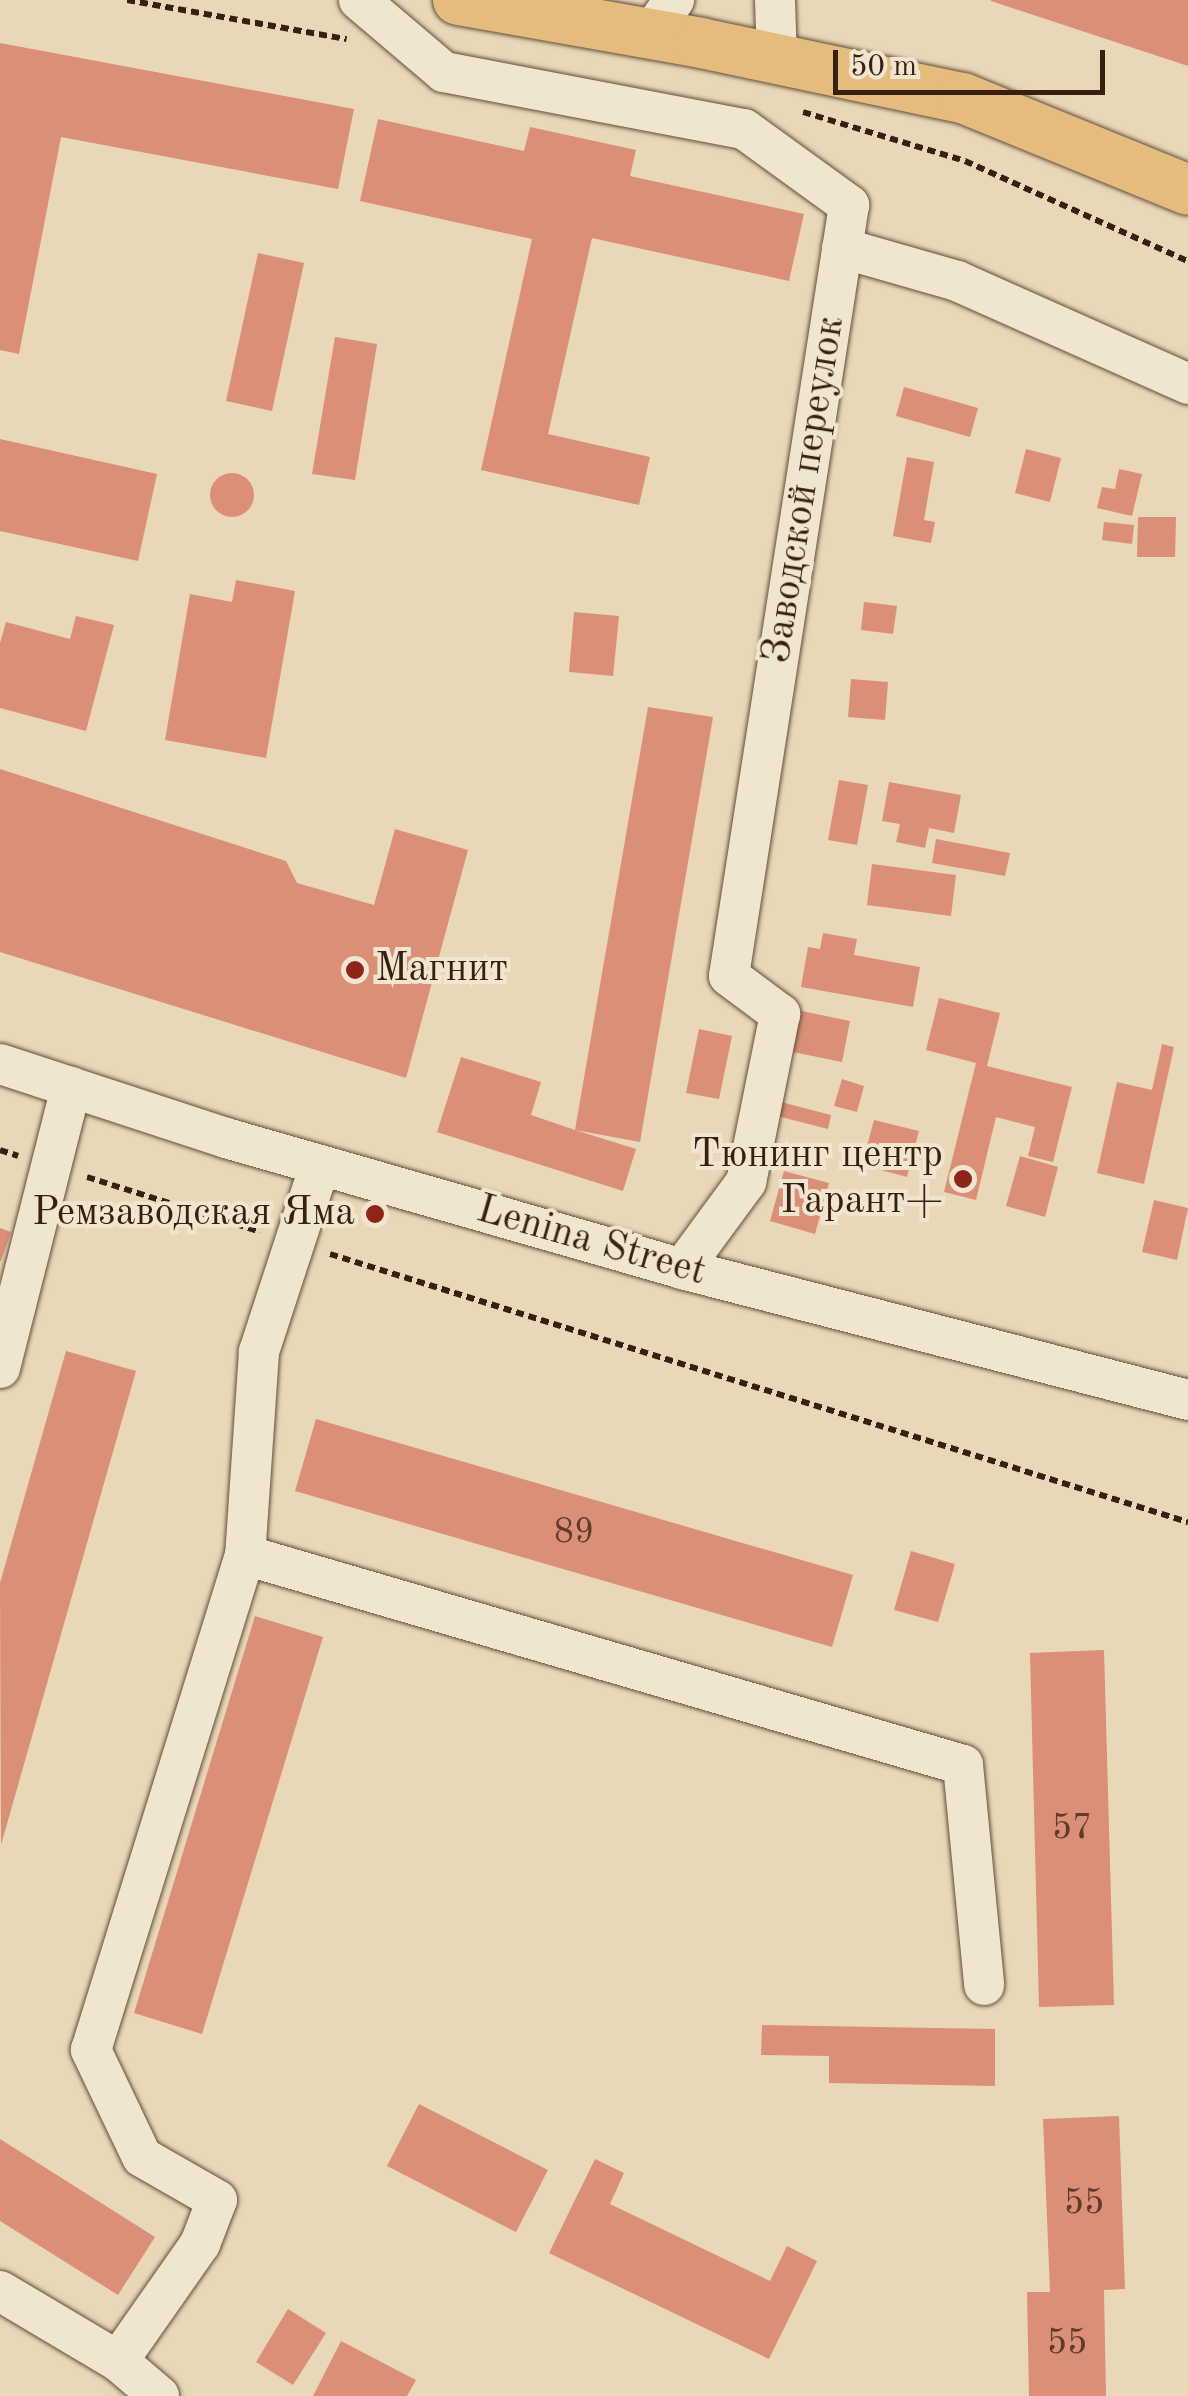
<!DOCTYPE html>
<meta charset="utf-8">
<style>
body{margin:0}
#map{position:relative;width:1188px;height:2396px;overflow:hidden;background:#e8d8b7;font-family:"Old Standard TT",serif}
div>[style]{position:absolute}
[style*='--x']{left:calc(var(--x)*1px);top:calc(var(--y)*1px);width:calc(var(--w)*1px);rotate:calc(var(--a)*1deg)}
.building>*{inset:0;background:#db8f77}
.round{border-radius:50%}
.path>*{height:6px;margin-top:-3px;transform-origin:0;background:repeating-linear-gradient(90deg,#371f11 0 8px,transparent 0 13px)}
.roads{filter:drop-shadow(0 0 2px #634d3a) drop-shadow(0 0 2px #634d3a)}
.minor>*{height:40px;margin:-20px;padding:0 20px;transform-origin:20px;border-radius:20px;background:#f0e6d0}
.major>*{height:50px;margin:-25px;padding:0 25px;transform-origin:25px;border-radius:25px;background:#e4bc7c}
.dots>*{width:28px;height:28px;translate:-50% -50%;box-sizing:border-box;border:5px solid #f0e6d0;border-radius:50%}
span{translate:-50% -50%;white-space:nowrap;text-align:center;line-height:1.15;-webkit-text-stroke:8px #f0e6d0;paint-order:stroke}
.number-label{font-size:35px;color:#603b2a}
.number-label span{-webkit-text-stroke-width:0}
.street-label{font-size:40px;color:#371f11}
.poi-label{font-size:40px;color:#371f11}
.left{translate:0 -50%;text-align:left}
.right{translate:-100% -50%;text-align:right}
.scale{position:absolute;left:833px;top:50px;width:272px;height:45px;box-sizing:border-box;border:5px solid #371f11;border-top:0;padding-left:12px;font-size:30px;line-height:35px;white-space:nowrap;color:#371f11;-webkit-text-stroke:8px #f0e6d0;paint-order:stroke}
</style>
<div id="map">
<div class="building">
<i style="clip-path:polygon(991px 0,1188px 0,1188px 66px,991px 1px)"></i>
<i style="clip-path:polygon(0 43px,354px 109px,338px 189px,61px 137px,19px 354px,0 350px)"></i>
<i style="clip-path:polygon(378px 119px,524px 151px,530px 127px,636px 150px,630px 176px,804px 214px,789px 281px,592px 238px,548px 434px,650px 457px,639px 505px,481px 470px,532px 239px,360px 201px)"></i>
<i style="clip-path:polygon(258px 253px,304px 263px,272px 411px,226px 401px)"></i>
<i style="clip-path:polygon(335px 337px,377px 344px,355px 480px,312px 474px)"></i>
<i style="clip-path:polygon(904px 387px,978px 408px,970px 437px,896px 416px)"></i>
<i style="clip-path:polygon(0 439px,157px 474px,138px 561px,0 531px)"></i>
<i style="clip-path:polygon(1026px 449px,1061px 458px,1050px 502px,1015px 493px)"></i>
<i style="clip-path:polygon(907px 457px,934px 462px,924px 520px,935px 522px,931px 543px,893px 536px)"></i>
<i style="clip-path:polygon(1119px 469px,1142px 474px,1132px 516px,1097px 508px,1102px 487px,1115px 489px)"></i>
<i class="round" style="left:210px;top:473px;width:44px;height:44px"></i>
<i style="clip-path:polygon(1138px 517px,1176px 517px,1175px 557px,1137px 557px)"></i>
<i style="clip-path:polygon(1104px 522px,1134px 525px,1132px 544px,1102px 540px)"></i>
<i style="clip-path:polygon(236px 580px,295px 591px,266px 758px,165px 740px,190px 594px,232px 602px)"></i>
<i style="clip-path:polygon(864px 602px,897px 606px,893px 634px,861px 630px)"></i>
<i style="clip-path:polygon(574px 612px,619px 616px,613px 676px,569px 672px)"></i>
<i style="clip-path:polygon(76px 616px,114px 625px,86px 731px,0 708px,0 643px,6px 622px,70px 639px)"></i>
<i style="clip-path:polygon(851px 679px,888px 682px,885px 720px,848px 717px)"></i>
<i style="clip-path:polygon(648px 707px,713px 717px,640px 1142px,575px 1130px,636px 1149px,623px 1191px,437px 1132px,461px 1057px,541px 1082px,531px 1115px,575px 1130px)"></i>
<i style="clip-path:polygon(0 769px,286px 861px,297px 883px,374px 905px,395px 829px,468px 850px,406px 1078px,0 952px)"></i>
<i style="clip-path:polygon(839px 780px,868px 785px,857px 845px,828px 840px)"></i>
<i style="clip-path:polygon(889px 782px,961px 795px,954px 833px,929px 828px,925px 848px,896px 842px,900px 824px,882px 821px)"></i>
<i style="clip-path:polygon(936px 839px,1010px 853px,1005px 876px,932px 863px)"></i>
<i style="clip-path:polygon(872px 864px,956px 875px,951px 916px,867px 905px)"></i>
<i style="clip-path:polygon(823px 933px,857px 939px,854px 955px,920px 967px,913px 1007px,801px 987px,808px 947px,820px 949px)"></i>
<i style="clip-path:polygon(939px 998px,1000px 1013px,987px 1066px,1072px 1087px,1053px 1162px,1028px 1156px,1035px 1127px,996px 1117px,976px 1200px,944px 1192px,976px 1063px,926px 1050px)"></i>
<i style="clip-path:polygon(797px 1010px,850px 1021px,842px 1062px,788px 1051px)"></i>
<i style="clip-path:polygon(699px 1029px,732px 1036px,719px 1099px,686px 1093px)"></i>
<i style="clip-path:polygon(1162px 1044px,1174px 1047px,1144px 1184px,1097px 1173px,1117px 1082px,1152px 1090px)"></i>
<i style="clip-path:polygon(842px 1079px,864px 1086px,857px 1112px,834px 1106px)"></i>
<i style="clip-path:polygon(781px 1102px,831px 1115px,828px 1129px,777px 1116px)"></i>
<i style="clip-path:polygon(874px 1120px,919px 1131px,907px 1177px,862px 1165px)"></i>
<i style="clip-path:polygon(1020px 1156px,1058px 1167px,1045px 1217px,1006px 1206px)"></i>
<i style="clip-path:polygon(784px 1171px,829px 1183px,815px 1234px,770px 1221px)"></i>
<i style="clip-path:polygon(1154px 1200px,1188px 1208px,1177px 1260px,1142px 1252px)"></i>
<i style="clip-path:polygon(0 1228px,11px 1232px,1px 1261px,0 1261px)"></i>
<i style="clip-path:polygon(66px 1351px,136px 1371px,1px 1845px,0 1583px)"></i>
<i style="clip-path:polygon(316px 1419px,853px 1575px,832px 1647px,295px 1491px)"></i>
<i style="clip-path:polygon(911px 1551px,955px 1564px,938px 1622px,894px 1610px)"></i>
<i style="clip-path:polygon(255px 1616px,323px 1637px,202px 2034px,134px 2013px)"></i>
<i style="clip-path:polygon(1104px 1650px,1114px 2005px,1039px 2007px,1030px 1653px)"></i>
<i style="clip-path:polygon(762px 2025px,995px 2029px,995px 2086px,829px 2083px,829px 2056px,761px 2055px)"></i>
<i style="clip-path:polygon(419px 2104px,548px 2170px,516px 2232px,387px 2166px)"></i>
<i style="clip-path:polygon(1119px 2116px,1125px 2289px,1104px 2290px,1106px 2396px,1029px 2396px,1027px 2292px,1050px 2292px,1043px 2119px)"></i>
<i style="clip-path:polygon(0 2139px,155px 2237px,118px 2295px,0 2221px)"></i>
<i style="clip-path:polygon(595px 2159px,624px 2173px,610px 2204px,770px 2281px,787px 2246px,817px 2261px,769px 2359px,549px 2253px)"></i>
<i style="clip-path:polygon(288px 2309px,326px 2333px,293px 2385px,256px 2362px)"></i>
<i style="clip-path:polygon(341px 2341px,416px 2380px,407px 2396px,313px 2396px)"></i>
</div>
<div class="path">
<i style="--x:127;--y:0;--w:223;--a:10.1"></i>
<i style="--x:803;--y:112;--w:169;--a:16.8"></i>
<i style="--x:965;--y:161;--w:244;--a:24.2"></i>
<i style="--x:0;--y:1150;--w:19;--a:18"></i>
<i style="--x:87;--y:1177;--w:182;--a:17.5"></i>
<i style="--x:330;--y:1254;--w:899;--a:17.35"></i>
</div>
<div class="roads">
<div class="minor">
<i style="--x:359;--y:0;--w:111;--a:40.3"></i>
<i style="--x:444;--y:72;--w:305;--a:10.8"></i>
<i style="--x:744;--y:129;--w:130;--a:35.9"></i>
<i style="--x:849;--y:205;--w:780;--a:98.85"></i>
<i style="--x:729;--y:976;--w:64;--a:36.7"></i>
<i style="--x:780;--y:1014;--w:171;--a:101.4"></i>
<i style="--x:746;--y:1182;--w:108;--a:126.3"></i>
<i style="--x:775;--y:0;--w:59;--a:88.1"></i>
<i style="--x:650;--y:34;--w:42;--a:-54.8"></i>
<i style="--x:842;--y:248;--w:120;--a:16"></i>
<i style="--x:957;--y:281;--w:253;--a:24"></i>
<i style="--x:0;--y:1064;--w:238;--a:18.1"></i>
<i style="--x:226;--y:1138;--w:474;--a:16"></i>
<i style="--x:682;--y:1269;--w:523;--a:14.51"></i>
<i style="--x:320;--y:1165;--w:197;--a:108.1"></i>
<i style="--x:259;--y:1352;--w:203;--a:93.9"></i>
<i style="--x:245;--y:1555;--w:748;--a:16.3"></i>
<i style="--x:963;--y:1765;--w:221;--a:84.5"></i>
<i style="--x:0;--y:1368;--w:290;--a:-75.8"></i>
<i style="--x:0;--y:2291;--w:137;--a:30.7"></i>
<i style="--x:118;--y:2361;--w:54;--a:40.5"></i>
<i style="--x:118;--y:2361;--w:143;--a:-55"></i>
<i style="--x:200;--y:2244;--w:47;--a:-68.9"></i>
<i style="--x:217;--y:2200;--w:86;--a:-150.2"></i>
<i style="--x:142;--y:2157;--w:119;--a:-115.5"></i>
<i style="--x:91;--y:2050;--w:518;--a:-72.72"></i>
</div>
<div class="major">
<i style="--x:458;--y:0;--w:247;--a:10"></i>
<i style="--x:701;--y:43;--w:268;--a:11.9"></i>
<i style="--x:963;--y:98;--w:243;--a:22.2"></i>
</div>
</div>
<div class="dots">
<i style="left:355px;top:970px;background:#8f2418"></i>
<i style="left:963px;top:1179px;background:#8f2418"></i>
<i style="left:375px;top:1214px;background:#8f2418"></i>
</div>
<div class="number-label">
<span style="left:574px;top:1533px">89</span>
<span style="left:1072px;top:1829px">57</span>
<span style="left:1084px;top:2204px">55</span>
<span style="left:1067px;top:2344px">55</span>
</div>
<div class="street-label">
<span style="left:805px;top:490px;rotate:-81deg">Заводской переулок</span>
<span style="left:591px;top:1242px;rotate:16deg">Lenina Street</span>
</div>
<div class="poi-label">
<span class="left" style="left:375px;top:970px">Магнит</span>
<span class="right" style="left:943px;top:1179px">Тюнинг центр<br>Гарант+</span>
<span class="right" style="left:355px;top:1214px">Ремзаводская Яма</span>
</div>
<div class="scale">50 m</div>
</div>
